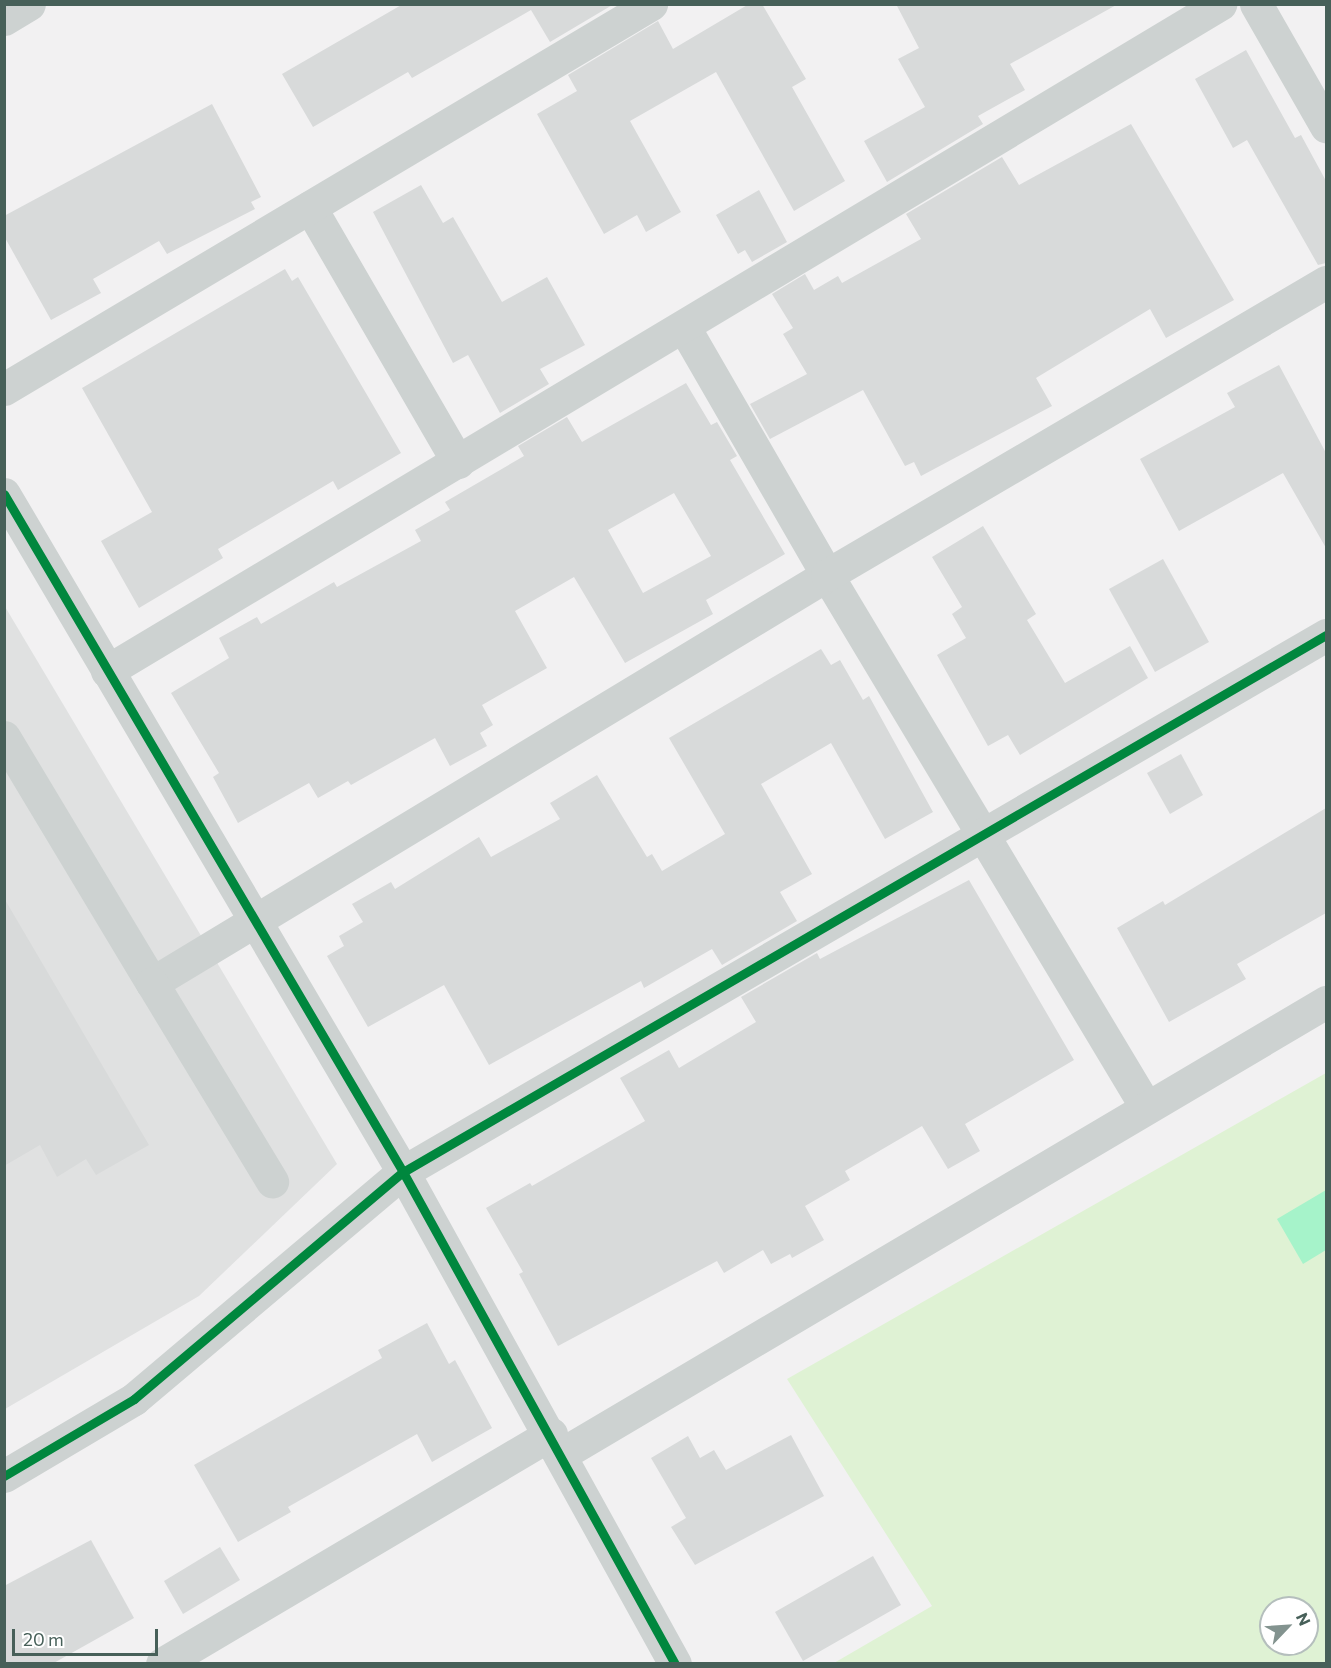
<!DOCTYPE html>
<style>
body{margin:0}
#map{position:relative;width:1331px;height:1668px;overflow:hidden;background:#f2f1f2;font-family:Commissioner,sans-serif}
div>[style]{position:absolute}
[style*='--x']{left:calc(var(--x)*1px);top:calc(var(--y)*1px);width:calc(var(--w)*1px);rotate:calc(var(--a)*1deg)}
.education>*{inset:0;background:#e0e1e1}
.green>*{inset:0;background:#dff2d4}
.water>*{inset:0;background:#a6f3ca}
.building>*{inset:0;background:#d8dada}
.minor>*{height:33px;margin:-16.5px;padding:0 16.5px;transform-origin:16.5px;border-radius:16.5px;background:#cdd2d1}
.cycleway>*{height:9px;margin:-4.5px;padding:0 4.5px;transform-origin:4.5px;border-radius:4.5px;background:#00873e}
span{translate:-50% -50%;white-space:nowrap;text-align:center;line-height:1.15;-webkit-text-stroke:4.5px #fff;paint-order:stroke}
.frame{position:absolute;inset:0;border:6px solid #476059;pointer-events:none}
.north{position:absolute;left:1259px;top:1596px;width:60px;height:60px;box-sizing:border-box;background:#fff;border:2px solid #b5bfbd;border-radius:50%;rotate:65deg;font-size:16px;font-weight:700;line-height:24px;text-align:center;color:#476059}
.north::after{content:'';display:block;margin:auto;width:21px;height:27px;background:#83938f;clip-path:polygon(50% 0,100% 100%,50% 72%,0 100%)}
.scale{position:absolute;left:12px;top:1629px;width:146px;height:27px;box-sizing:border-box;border:3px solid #476059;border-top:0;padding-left:8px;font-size:18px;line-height:21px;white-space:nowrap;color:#476059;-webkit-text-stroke:4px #fff;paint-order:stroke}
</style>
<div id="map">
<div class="education">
<i style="clip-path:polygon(4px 605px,337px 1164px,199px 1296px,5px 1409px)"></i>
</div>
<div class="green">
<i style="clip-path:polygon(evenodd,1326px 1073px,1326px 1663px,834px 1663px,932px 1606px,787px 1379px,1326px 1073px,1271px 1608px,1307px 1608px,1307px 1644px,1271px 1644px,1271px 1608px)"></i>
</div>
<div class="water">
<i style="clip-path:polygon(1326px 1190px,1326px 1250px,1303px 1264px,1277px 1219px)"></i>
</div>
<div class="building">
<i style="clip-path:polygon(403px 4px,614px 4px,550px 42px,531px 10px,412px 78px,408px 72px,313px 127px,282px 74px)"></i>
<i style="clip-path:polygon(749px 4px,762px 4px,806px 79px,792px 87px,845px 181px,794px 211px,716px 72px,630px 121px,681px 212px,646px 232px,637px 215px,604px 234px,537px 114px,577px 91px,568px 75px,658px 21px,673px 49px)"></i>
<i style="clip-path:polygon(896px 4px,1118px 4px,1010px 64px,1025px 90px,978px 116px,983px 124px,887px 182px,864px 141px,925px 107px,898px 59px,919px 48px)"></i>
<i style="clip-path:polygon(1246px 50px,1295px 138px,1301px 135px,1326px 181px,1326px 263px,1318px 265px,1247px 140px,1233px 148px,1195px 79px)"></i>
<i style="clip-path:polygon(212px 104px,261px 197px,251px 202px,255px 209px,167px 254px,159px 241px,93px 279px,101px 293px,51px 320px,4px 236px,4px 216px)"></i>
<i style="clip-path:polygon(1131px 124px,1234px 300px,1166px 338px,1150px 309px,1036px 378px,1052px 406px,921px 476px,914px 462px,905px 466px,863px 390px,770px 439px,750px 404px,807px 374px,783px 334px,793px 328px,772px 294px,805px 274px,814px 290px,838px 276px,842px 283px,921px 239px,906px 214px,1002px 157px,1019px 185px)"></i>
<i style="clip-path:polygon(421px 185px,443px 223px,453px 217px,502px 302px,547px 277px,585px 345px,540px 369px,549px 384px,500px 413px,468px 355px,453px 363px,373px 212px)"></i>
<i style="clip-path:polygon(759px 190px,787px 242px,752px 262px,745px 250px,738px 254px,716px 215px)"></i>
<i style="clip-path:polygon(285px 269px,292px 281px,298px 277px,401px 453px,338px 490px,333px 481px,218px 549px,223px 558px,139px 608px,101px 541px,152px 512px,82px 388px)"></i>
<i style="clip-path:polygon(1279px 365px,1326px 453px,1326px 548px,1283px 473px,1179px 531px,1140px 459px,1235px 407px,1227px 393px)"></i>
<i style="clip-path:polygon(evenodd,686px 383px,711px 425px,717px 422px,737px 456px,730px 460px,785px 554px,706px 600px,713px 614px,625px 663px,574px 577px,515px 611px,547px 668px,482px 705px,493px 725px,480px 733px,487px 746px,450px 766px,435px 738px,351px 785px,348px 781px,318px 798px,309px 783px,238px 823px,213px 777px,219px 773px,171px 693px,229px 658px,219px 638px,257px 617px,261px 624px,334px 582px,337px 587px,421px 541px,415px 530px,450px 510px,445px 502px,524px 456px,518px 446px,567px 417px,582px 442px,686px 383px,674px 493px,711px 556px,643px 593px,608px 530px,674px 493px)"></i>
<i style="clip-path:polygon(983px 526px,1036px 614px,1027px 620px,1065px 683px,1130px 646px,1148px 678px,1020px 755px,1008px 735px,988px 746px,937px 655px,966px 638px,952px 614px,962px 607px,932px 557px)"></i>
<i style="clip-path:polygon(1163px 559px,1209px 642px,1155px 672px,1109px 589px)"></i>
<i style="clip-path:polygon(821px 649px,831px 665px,840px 660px,863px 700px,869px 696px,933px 812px,885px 839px,831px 743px,761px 784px,812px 874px,780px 892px,797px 921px,722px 965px,712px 949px,644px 988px,641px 981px,489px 1065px,444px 985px,368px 1027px,327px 956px,344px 946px,339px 936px,363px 922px,352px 904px,391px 882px,395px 889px,479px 837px,491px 857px,560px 819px,550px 803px,597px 775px,647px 857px,652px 854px,662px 871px,725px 834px,669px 738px)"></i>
<i style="clip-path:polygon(1181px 754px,1203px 795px,1170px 814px,1147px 773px)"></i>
<i style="clip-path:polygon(1326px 808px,1326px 913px,1237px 964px,1246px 979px,1169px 1022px,1117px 928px,1163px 901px,1165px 905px)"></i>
<i style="clip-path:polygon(969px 880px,1074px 1060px,965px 1124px,980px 1151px,948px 1169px,922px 1126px,845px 1171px,850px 1180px,805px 1206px,824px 1240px,792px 1258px,790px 1254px,771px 1264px,763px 1250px,724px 1273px,717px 1261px,558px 1346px,519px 1274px,523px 1272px,486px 1208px,530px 1183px,532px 1186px,645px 1121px,620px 1078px,669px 1050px,679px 1068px,756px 1022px,741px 997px,817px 953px,820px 959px)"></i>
<i style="clip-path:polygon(4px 898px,149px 1145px,96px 1175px,86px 1159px,57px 1177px,40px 1145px,4px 1166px)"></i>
<i style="clip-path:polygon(427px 1323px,449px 1364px,455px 1360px,492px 1428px,432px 1462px,417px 1434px,288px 1507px,291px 1512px,238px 1542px,194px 1465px,382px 1358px,378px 1350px)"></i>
<i style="clip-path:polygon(791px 1435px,824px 1496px,695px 1565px,671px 1527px,686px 1518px,651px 1458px,688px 1436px,700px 1458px,714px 1450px,726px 1470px)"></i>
<i style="clip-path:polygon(91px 1540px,134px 1618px,52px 1664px,4px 1664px,4px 1586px)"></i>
<i style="clip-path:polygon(220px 1547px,240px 1580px,183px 1614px,164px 1581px)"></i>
<i style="clip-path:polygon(873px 1556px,901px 1605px,803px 1661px,775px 1612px)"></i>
</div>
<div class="minor">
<i style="--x:1256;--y:4;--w:141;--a:60.2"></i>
<i style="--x:4;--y:19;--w:29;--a:-31"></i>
<i style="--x:310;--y:207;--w:295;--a:59.9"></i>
<i style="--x:684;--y:327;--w:286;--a:60"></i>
<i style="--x:827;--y:575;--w:620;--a:59.05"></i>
<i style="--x:4;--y:389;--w:753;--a:-30.75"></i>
<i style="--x:4;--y:494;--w:787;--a:59.52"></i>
<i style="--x:403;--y:1172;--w:562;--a:61.06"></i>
<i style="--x:107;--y:671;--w:1298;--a:-30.93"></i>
<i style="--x:4;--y:737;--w:287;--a:59"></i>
<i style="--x:152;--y:983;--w:789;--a:-31.15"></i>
<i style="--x:827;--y:575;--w:579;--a:-30.42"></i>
<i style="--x:152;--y:983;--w:232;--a:58.8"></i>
<i style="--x:560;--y:1455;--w:890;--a:-30.6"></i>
<i style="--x:4;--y:1476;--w:151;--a:-30.6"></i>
<i style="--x:134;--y:1399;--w:352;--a:-40.2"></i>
<i style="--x:403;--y:1172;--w:1068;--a:-30.19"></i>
<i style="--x:162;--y:1664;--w:452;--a:-30.6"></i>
</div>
<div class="cycleway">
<i style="--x:4;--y:494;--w:787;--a:59.52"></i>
<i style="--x:403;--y:1172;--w:562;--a:61.06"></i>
<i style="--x:4;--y:1476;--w:151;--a:-30.6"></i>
<i style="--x:134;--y:1399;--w:352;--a:-40.2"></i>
<i style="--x:403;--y:1172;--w:1068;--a:-30.19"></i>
</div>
<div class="frame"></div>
<div class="north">N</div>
<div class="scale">20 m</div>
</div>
